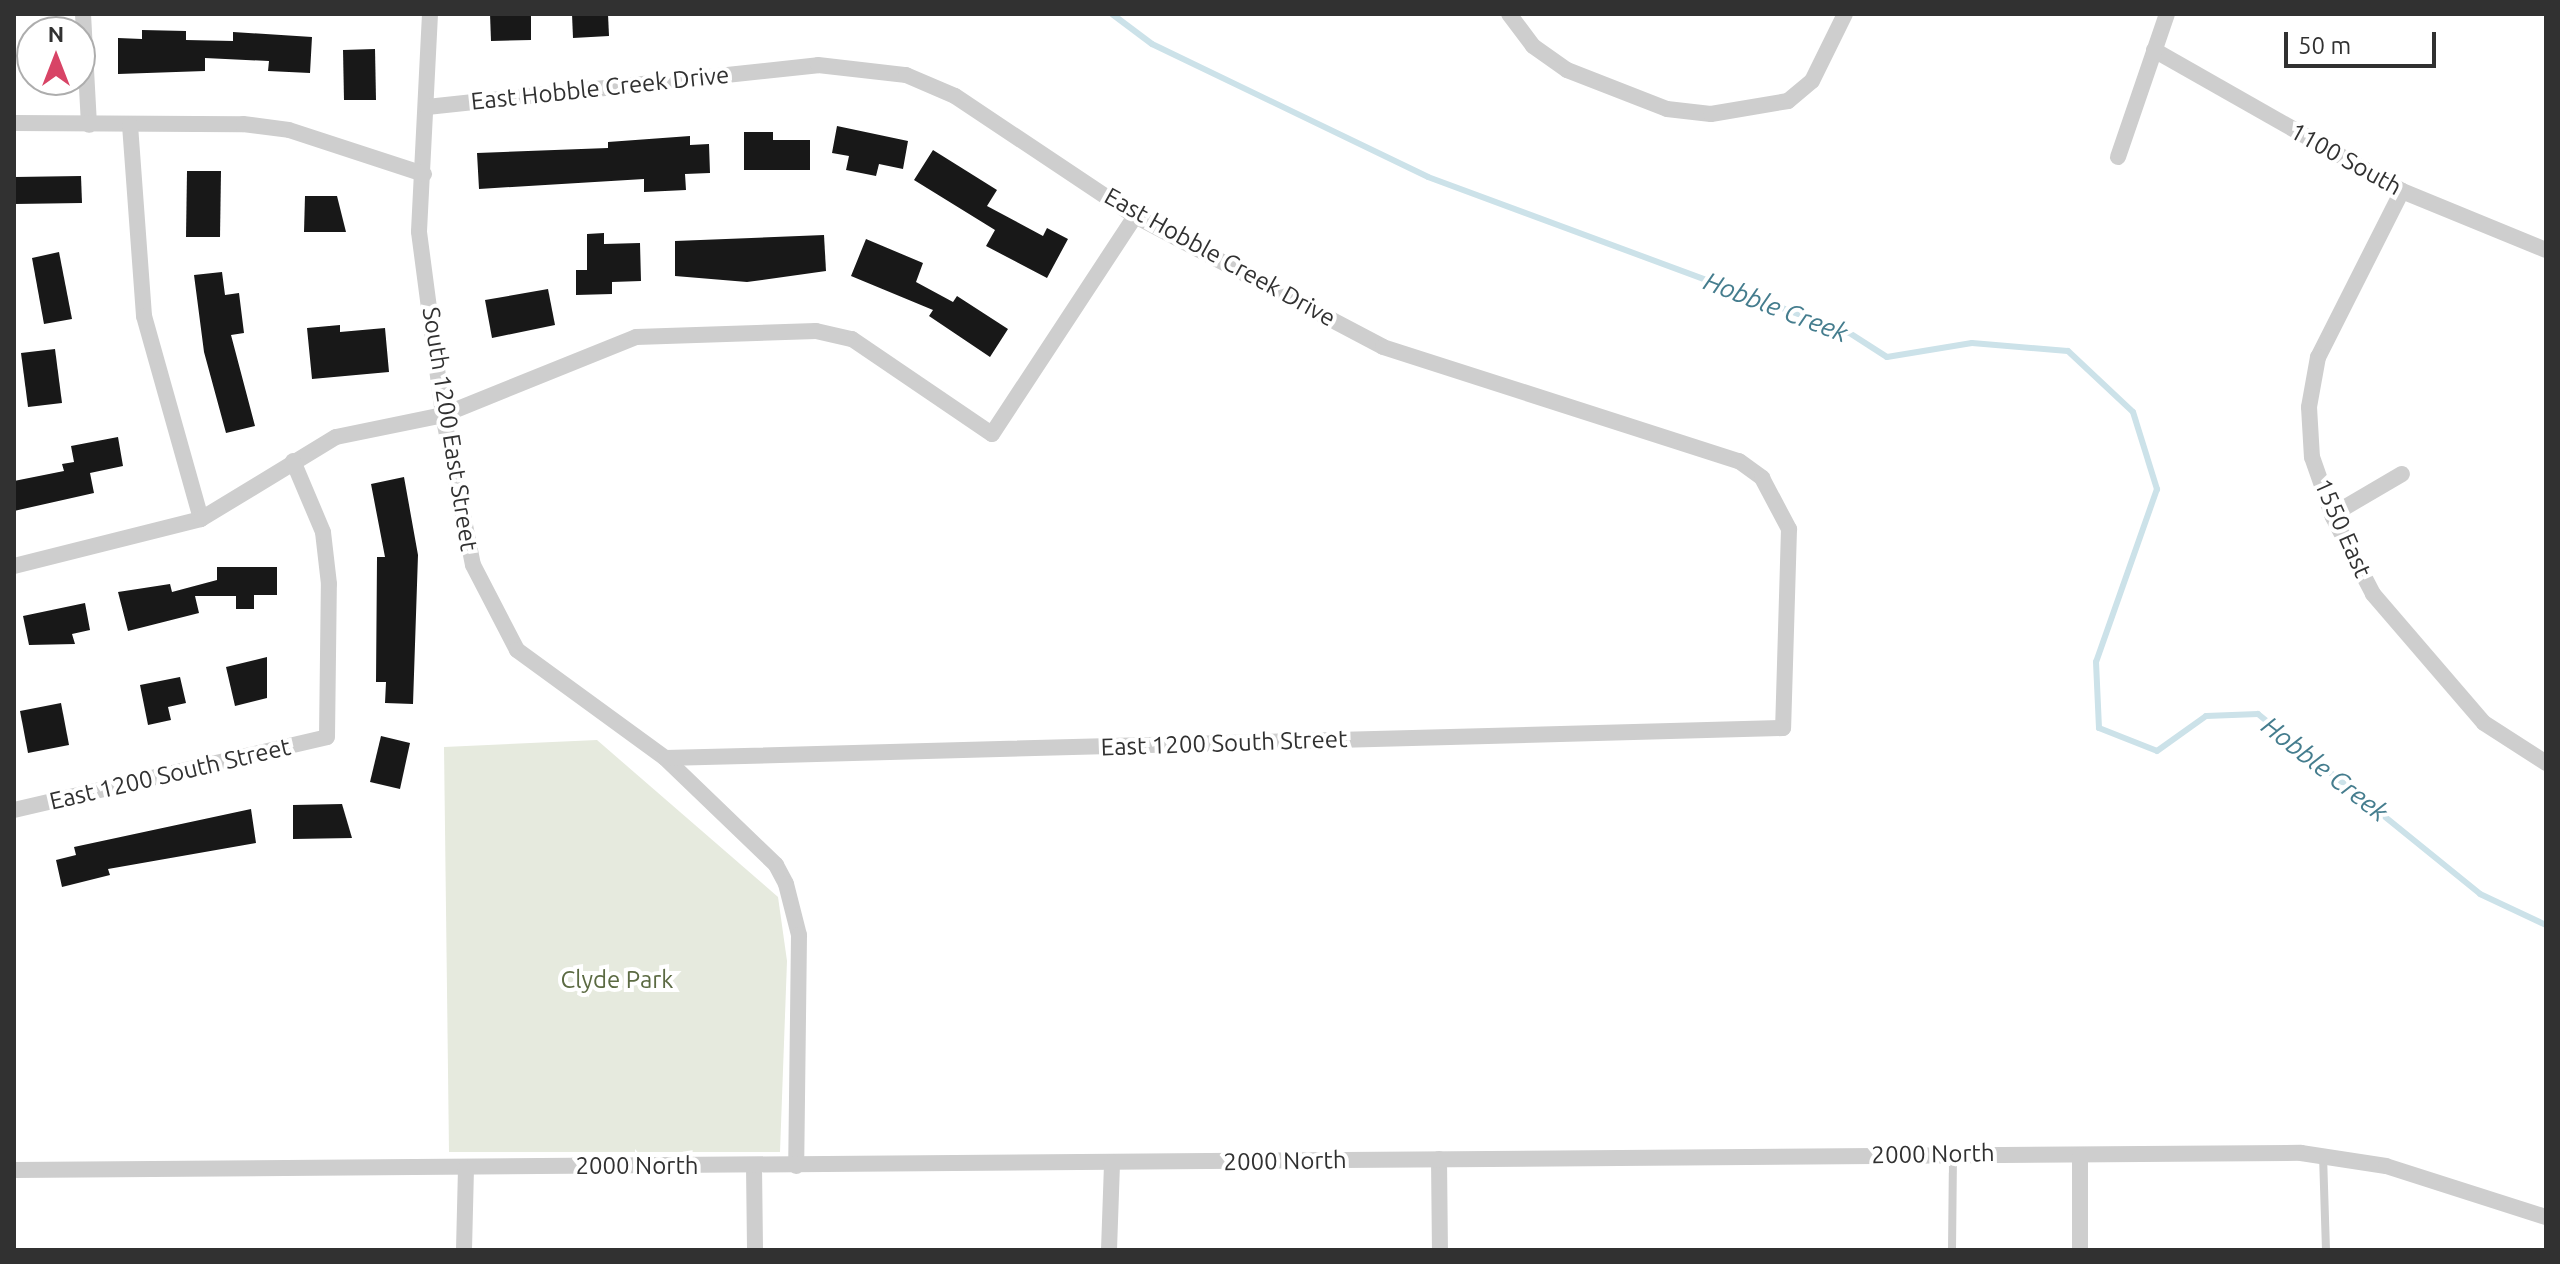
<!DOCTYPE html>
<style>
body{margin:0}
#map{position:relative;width:2560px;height:1264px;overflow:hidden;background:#fff;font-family:Ubuntu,sans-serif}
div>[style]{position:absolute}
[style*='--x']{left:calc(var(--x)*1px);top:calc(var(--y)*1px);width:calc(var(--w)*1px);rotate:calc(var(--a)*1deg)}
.green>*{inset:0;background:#e6eade}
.stream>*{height:6px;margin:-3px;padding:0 3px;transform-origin:3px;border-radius:3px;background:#cce2e9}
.building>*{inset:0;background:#181818}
.lane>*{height:8px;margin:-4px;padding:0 4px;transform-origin:4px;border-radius:4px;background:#cecece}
.street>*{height:16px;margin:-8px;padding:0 8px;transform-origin:8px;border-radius:8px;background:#cecece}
span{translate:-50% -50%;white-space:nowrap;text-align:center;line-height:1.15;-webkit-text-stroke:8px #fff;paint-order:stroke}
.street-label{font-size:24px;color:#313131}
.park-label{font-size:24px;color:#5b6a42}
.water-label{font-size:26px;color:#457d8e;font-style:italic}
.frame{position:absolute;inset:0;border:16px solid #313131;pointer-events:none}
.north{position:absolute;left:16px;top:16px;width:80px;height:80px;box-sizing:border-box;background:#fff;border:2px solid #adadad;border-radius:50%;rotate:0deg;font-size:22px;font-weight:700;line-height:32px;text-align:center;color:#313131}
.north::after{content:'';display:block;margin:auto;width:28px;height:36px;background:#d84466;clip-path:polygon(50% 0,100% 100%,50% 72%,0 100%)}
.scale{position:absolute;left:2284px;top:32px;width:152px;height:36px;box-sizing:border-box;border:4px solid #313131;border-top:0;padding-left:10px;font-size:24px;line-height:28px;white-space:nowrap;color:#313131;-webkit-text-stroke:6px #fff;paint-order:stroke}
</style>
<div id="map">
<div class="green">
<i style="clip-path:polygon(597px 740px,778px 897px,787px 961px,780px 1152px,449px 1152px,444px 747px)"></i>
</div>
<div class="stream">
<i style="--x:1112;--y:14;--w:50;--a:36.9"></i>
<i style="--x:1152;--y:44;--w:306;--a:25.7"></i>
<i style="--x:1428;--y:177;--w:448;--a:20.3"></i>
<i style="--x:1848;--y:332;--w:46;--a:32.7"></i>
<i style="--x:1887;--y:357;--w:86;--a:-9.4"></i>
<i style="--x:1972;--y:343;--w:96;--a:4.8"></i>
<i style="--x:2068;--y:351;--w:89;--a:43.2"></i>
<i style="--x:2133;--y:412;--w:81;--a:72.7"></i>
<i style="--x:2157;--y:489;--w:183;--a:109.4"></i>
<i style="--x:2096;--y:662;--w:66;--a:87.4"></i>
<i style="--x:2099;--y:728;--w:62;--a:21.6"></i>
<i style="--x:2157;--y:751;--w:60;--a:-35.5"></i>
<i style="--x:2206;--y:716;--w:52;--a:-2.2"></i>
<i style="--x:2258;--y:714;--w:286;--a:39"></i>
<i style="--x:2480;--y:894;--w:73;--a:25.2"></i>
</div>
<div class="building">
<i style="clip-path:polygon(490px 14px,531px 14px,531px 40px,491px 41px)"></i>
<i style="clip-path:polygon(572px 14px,608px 14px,609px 36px,573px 38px)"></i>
<i style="clip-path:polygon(142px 30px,186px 31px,186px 40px,233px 41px,233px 32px,312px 37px,310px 73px,268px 71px,269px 61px,205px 58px,205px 71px,118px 74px,118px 38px,142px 39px)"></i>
<i style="clip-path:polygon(375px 49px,376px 100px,344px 100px,343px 50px)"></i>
<i style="clip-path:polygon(837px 126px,908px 141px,903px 169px,879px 164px,876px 176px,846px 170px,849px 156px,832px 153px)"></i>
<i style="clip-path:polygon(744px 132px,773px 132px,773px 140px,810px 140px,810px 170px,744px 170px)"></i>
<i style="clip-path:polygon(690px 136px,690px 145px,709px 144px,710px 173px,685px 174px,686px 190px,644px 192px,644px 179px,479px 189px,477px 153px,608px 148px,608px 142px)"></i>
<i style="clip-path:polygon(933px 150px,997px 190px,987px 206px,1043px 236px,1047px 228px,1068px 239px,1047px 278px,986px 246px,995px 230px,914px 180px)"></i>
<i style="clip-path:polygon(187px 171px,221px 171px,220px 237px,186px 237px)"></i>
<i style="clip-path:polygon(81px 176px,82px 203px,15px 204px,15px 177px)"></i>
<i style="clip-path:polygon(305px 196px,337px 196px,346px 232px,304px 232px)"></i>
<i style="clip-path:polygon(604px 233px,604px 244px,640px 243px,641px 281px,612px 282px,612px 294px,576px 295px,576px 270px,587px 270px,587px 234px)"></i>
<i style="clip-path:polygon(824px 235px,826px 271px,747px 282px,675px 276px,675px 241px)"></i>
<i style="clip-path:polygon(866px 239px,923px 263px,916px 282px,953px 302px,957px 296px,1008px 329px,990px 357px,929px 316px,933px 310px,851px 276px)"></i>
<i style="clip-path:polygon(59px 252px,72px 319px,44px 324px,32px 258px)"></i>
<i style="clip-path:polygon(222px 272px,225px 295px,239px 293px,244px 333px,231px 335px,255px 426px,226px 433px,204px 352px,194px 275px)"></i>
<i style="clip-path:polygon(548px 289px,555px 325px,492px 338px,485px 300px)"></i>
<i style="clip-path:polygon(340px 325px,340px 332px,385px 328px,389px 372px,312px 379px,307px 328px)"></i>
<i style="clip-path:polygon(55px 349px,62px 403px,28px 407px,21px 353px)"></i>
<i style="clip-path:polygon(118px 437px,123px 466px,90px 473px,94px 493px,14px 511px,14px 481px,64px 471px,62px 464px,74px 462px,71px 446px)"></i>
<i style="clip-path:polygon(404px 477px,418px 555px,413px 704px,385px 703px,386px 682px,376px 682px,377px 557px,385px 557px,371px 484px)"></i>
<i style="clip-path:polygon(217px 567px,277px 567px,277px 595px,254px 595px,254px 609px,236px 609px,236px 596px,195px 596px,199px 613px,128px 631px,118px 592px,170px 584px,172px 592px,217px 580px)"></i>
<i style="clip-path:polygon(85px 603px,90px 630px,72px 634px,75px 644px,29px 645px,23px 616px)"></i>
<i style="clip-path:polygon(267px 657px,267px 698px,235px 706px,226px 667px)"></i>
<i style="clip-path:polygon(180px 677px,186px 703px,168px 707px,171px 720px,148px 725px,140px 685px)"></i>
<i style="clip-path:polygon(61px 703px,69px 745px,28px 753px,20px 711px)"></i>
<i style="clip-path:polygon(381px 736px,410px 743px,400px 789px,370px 782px)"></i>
<i style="clip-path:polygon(342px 804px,352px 838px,293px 839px,293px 805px)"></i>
<i style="clip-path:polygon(251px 809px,256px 843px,108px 869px,110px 875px,62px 887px,56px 860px,76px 855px,74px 847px)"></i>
</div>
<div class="lane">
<i style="--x:2323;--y:1155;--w:95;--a:88.2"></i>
<i style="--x:1952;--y:1250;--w:96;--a:-89.4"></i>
</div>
<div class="street">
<i style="--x:83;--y:14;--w:111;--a:86.9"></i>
<i style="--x:430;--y:14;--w:218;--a:92.9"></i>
<i style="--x:419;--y:232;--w:185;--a:82.5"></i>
<i style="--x:443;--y:415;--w:153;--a:78.7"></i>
<i style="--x:473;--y:565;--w:96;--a:62.6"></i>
<i style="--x:517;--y:650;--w:183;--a:36.1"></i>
<i style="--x:665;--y:758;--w:154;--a:43.9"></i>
<i style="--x:776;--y:865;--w:21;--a:62"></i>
<i style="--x:786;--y:884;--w:53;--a:75.7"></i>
<i style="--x:799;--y:935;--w:231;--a:90.7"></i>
<i style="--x:1509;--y:14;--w:40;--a:53"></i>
<i style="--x:1533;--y:46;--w:42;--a:35.2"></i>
<i style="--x:1567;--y:70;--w:107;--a:21.3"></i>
<i style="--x:1667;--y:109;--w:44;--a:6.5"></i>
<i style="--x:1711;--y:114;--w:78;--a:-9.6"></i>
<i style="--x:1788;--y:101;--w:31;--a:-40"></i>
<i style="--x:1812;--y:81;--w:75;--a:-63.8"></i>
<i style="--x:2154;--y:50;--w:285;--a:29.6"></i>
<i style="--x:2402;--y:191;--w:156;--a:22.3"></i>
<i style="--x:427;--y:107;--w:393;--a:-6.1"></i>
<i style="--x:818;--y:65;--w:89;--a:6.5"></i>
<i style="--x:906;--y:75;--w:53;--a:23.2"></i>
<i style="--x:955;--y:96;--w:216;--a:33.7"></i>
<i style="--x:1135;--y:216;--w:280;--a:27.8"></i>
<i style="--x:1383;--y:347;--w:374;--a:17.8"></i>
<i style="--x:1739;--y:461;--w:29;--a:36"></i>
<i style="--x:1762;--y:478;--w:58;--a:62.1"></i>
<i style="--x:1789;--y:529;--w:199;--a:91.7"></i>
<i style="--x:1783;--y:728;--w:1118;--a:178.46"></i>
<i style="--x:14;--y:123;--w:229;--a:0.3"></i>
<i style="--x:243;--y:124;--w:46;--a:7.4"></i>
<i style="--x:289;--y:130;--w:142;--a:18.1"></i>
<i style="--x:130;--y:125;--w:192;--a:85.8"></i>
<i style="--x:144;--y:316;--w:211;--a:74.3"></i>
<i style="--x:2118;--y:157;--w:151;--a:-71.1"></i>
<i style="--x:2402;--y:191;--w:186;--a:116.8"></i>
<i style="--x:2318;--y:357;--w:51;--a:100.2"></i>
<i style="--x:2309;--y:407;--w:50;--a:86.6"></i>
<i style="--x:2312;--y:457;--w:64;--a:70.7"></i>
<i style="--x:2333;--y:517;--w:87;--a:62.5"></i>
<i style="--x:2373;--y:594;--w:170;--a:49.3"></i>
<i style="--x:2484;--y:723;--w:74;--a:32.8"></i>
<i style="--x:2332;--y:515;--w:81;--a:-30.4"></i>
<i style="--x:14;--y:566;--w:193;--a:-14.1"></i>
<i style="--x:201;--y:519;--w:158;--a:-31.3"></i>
<i style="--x:336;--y:437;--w:109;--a:-11.6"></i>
<i style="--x:443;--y:415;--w:208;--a:-22"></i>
<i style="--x:636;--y:337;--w:180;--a:-1.9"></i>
<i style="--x:816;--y:331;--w:37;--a:13"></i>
<i style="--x:852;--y:339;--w:169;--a:34.2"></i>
<i style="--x:992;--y:434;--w:261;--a:-56.7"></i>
<i style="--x:14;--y:810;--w:321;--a:-13.1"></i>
<i style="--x:327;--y:737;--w:153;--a:-89.3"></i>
<i style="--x:329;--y:584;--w:52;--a:-96.6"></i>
<i style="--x:323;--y:532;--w:77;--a:-112.9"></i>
<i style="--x:1439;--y:1159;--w:91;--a:89.4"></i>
<i style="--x:754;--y:1166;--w:84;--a:89.3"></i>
<i style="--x:14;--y:1170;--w:2287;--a:-0.43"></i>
<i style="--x:2301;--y:1153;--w:86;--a:8.7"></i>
<i style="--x:2386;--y:1166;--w:168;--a:17.7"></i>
<i style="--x:464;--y:1250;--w:82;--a:-88.6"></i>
<i style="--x:1109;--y:1250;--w:88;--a:-88"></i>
<i style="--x:2080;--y:1250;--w:95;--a:-90"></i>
</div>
<div class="street-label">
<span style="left:600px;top:88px;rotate:-6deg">East Hobble Creek Drive</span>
<span style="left:2346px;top:159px;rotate:29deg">1100 South</span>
<span style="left:1220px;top:257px;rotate:29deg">East Hobble Creek Drive</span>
<span style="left:450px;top:429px;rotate:81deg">South 1200 East Street</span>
<span style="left:2343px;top:528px;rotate:66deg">1550 East</span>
<span style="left:1224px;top:743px;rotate:-2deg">East 1200 South Street</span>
<span style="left:170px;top:774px;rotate:-13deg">East 1200 South Street</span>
<span style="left:1933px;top:1154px;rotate:-1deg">2000 North</span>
<span style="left:1285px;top:1161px;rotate:-1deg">2000 North</span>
<span style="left:637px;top:1166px">2000 North</span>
</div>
<div class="park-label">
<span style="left:617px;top:980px">Clyde Park</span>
</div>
<div class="water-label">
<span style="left:1776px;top:307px;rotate:21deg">Hobble Creek</span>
<span style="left:2325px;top:769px;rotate:38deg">Hobble Creek</span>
</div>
<div class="frame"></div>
<div class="north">N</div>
<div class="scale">50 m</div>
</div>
